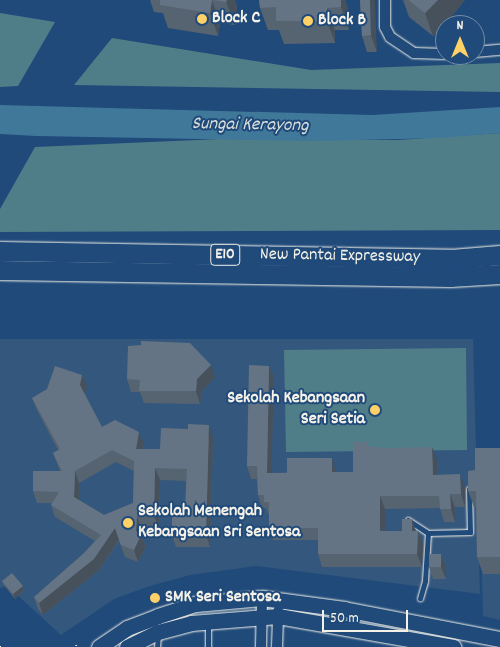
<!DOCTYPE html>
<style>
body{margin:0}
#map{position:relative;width:500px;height:647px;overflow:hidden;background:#1f4a7a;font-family:Dekko,sans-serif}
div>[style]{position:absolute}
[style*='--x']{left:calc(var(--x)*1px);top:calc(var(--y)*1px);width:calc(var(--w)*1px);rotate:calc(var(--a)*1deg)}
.built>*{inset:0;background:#34577d}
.green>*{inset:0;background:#507e88}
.water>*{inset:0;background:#40789a}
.path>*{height:2px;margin-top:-1px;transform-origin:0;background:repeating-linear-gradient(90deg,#f4f1e8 0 1px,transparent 0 5px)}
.roads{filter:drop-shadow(0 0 1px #f4f1e8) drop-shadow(0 0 1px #f4f1e8)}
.service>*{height:5px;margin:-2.5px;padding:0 2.5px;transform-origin:2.5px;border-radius:2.5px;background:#1f4a7a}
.minor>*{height:10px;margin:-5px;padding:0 5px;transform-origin:5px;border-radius:5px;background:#1f4a7a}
.secondary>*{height:15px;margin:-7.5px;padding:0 7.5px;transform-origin:7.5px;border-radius:7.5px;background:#1f4a7a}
.motorway>*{height:19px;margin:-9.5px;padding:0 9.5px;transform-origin:9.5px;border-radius:9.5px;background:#1f4a7a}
.wall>*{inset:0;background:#566472}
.shaded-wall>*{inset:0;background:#46515c}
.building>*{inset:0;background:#647484}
.dots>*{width:14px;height:14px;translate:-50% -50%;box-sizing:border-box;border:2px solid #1f4a7a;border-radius:50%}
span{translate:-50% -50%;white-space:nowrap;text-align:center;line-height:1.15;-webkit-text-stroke:4px #1f4a7a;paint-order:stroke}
.shield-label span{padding:1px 4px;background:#1f4a7a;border:1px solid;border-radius:4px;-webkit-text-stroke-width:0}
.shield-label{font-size:16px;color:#f4f1e8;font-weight:700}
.poi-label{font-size:18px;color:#f4f1e8;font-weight:700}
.left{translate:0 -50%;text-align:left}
.right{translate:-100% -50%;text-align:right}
.street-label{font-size:18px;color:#f4f1e8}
.water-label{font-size:19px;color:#d9dfdc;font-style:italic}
.north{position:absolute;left:435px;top:15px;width:50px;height:50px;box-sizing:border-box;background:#1f4a7a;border:1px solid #748da6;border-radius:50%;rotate:0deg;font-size:14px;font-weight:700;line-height:20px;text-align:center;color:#f4f1e8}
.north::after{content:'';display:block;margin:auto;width:18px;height:22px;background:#ffd166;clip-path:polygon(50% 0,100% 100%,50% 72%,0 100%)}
.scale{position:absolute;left:322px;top:610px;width:86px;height:22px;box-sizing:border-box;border:2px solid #f4f1e8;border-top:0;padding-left:6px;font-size:15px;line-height:18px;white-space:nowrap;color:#f4f1e8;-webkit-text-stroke:4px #1f4a7a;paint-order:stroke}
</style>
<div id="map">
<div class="built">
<i style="clip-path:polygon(0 339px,473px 339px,480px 594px,256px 566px,190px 575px,150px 586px,114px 599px,61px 635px,15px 593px,5px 587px,0 588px)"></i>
<i style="clip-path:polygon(500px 459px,500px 620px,483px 616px,479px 460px)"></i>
</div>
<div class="green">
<i style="clip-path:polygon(0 13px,55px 22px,18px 86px,0 87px)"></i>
<i style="clip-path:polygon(112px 38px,311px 70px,500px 63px,500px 92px,74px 85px)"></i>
<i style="clip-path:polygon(500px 133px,500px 230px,0 232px,0 209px,35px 147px,220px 139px,398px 140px)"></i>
<i style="clip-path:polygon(466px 348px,467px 450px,286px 452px,284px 350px)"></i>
</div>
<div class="water">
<i style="clip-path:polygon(0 105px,372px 115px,500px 107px,500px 133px,440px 138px,316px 141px,36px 136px,0 134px)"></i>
</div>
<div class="path">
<i style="--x:76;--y:645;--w:2;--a:63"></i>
<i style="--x:0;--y:647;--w:3;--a:-45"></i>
</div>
<div class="roads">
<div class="service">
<i style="--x:408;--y:520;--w:24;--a:33"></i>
<i style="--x:428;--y:533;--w:48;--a:93.6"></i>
<i style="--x:425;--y:581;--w:18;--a:106"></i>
<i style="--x:428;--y:533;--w:42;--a:-1.4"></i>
<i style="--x:470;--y:532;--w:43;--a:-91.3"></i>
<i style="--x:208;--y:623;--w:24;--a:90"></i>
<i style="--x:157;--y:647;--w:12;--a:-85"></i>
</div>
<div class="minor">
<i style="--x:385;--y:0;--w:27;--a:90"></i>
<i style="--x:385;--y:27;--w:11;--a:63"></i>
<i style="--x:390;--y:37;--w:29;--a:34"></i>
<i style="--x:414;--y:53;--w:31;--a:2"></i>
<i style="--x:475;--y:52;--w:25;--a:-5"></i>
<i style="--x:261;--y:647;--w:49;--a:-88.8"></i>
<i style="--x:277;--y:647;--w:36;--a:-88"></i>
</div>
<div class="secondary">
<i style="--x:99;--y:647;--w:34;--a:-34"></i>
<i style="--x:127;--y:628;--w:33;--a:-21"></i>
<i style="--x:158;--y:616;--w:40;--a:-18"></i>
<i style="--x:196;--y:604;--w:66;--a:-5.2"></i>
<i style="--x:262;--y:598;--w:83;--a:7.6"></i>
<i style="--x:344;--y:609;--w:159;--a:10.9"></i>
<i style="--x:127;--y:647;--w:34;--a:-26"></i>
<i style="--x:158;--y:632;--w:34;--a:-15"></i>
<i style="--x:191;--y:623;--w:87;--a:-4.6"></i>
<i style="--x:278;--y:616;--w:178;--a:10"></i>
</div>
<div class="motorway">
<i style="--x:0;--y:251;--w:451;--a:1"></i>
<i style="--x:451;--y:259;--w:49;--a:-4.7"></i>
<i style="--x:0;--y:270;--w:450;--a:0.9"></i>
<i style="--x:450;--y:277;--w:50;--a:-3.4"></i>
</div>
</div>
<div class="wall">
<i style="clip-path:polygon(150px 0,235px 0,237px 7px,235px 25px,220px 23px,218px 36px,168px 28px,163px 13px,154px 12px)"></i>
<i style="clip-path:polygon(259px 0,345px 0,349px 12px,349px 30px,335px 30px,335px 43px,284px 44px,279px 30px,268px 30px,260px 8px)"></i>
<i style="clip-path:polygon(360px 0,377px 52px,367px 52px,362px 36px)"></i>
<i style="clip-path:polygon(403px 0,465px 0,446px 23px,433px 36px,409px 17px)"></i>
<i style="clip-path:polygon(269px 366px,274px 378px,271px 473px,336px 471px,336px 472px,353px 472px,369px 447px,437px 459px,437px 475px,465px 487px,465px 507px,455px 507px,455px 522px,444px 522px,440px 508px,385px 509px,385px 531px,418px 531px,423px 544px,422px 567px,322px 567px,318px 554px,318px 540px,273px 540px,269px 528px,269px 515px,266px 508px,262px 508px,258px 495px,257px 479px,251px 479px,247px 466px)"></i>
<i style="clip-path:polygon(215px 377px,202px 391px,200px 404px,144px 403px,140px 392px,131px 392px,127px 379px)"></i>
<i style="clip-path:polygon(evenodd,87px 386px,85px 395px,102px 427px,144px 444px,143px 449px,160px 449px,213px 437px,210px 547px,176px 547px,172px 535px,185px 512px,186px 481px,160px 480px,159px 528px,141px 528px,141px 535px,146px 547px,138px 562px,125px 557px,119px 541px,98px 571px,43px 615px,38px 609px,34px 597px,83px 554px,95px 541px,55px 517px,51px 505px,51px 503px,37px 503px,33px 491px,60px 471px,53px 453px,58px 450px,37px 410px,32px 398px,87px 386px,116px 462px,134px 471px,133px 503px,104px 515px,79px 500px,79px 483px,116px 462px)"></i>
<i style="clip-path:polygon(500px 448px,500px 574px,483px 574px,477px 557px,476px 507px,474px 507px,468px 491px)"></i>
<i style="clip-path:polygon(441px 554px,446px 566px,446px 579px,433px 579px,429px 567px)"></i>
<i style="clip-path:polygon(2px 581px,23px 586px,24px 590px,15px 599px,4px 585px)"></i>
</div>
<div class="shaded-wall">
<i style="clip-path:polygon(212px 0,220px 23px,218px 36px,210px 13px)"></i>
<i style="clip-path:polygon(227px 0,235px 0,237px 7px,235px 25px,226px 2px)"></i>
<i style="clip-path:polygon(341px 0,345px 0,349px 12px,349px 30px,341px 7px)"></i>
<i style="clip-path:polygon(370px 0,375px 0,377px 52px,371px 35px)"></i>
<i style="clip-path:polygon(438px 0,465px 0,446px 23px,433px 36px,425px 13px)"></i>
<i style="clip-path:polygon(327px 8px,335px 30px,335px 43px,327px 21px)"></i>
<i style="clip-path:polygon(211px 365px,215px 377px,202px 391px,200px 404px,196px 391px,197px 379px)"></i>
<i style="clip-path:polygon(269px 366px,274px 378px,271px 486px,267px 473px)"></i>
<i style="clip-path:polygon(82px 375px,87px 386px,84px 397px,80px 385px)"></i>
<i style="clip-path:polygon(209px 425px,213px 437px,210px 547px,206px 535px)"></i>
<i style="clip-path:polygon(139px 432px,144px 444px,141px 461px,136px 449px)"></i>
<i style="clip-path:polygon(432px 447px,437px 459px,437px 488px,433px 475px)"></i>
<i style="clip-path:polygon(332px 458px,336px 471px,336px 485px,332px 472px)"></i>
<i style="clip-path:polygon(155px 468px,160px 480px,159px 528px,154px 516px)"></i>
<i style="clip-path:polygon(75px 471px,79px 483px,79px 509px,74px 497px)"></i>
<i style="clip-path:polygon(460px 474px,465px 487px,465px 507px,461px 494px)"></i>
<i style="clip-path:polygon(450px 494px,455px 507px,455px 522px,451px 509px)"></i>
<i style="clip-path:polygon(380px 496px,385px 509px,385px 543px,380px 531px)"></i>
<i style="clip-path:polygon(137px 516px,141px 528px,140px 537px,141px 535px,146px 547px,138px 562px,134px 550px)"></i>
<i style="clip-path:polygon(412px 519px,416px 531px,412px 531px)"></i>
<i style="clip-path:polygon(115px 528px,119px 540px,98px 571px,43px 615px,39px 603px)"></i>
<i style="clip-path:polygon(418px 531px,423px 544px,422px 567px,417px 554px)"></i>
<i style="clip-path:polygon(441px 554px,446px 566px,446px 579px,441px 567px)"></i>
<i style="clip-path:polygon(23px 586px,24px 590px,15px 599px,13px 594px)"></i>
</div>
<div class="building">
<i style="clip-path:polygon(160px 0,227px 0,226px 2px,212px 0,210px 13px,160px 5px)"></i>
<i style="clip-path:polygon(259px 0,341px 0,341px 7px,327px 8px,327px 21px,276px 21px,276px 7px,260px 8px)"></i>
<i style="clip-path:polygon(360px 0,370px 0,371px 35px,362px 36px)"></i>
<i style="clip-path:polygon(408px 0,438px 0,425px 13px)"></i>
<i style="clip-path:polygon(141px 341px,190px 343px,211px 365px,197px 379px,196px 391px,139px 391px,140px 380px,127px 379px,128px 346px,141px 345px)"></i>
<i style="clip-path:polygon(249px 365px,269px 366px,267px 473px,287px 473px,287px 458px,332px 458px,332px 472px,353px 472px,353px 442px,367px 442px,367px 446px,384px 448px,432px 447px,433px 475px,460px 474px,461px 494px,450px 494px,451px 509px,440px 509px,439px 496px,380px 496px,380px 531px,402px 531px,402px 519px,412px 519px,412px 531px,418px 531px,417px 554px,318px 554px,318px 528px,269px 528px,269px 502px,264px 502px,264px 495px,258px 495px,257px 466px,247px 466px)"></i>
<i style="clip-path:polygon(evenodd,55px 366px,82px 375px,80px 385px,102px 427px,115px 420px,139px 432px,136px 449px,160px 449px,161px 428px,188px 429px,188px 424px,209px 425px,206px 535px,172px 535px,172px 512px,185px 512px,187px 469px,155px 468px,154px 516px,137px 516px,136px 531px,141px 535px,134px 550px,121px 545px,115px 528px,94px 559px,39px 603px,34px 597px,83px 554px,101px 535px,51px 505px,59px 492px,33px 491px,33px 471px,62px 471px,53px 453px,60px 449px,32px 398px,47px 389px,55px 366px,112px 450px,134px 461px,133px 503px,104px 515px,74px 497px,75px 471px,112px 450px)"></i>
<i style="clip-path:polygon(475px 448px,500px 448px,500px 557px,477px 557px,476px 491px,468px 491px,468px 471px,475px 470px)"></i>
<i style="clip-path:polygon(429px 554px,441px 554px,441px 567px,429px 567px)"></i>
<i style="clip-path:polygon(12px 573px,23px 586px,13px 594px,2px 581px)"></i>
</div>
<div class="dots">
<i style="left:202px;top:19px;background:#ffd166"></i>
<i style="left:308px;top:21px;background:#ffd166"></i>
<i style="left:375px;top:410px;background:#ffd166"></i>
<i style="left:128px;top:523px;background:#ffd166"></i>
<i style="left:155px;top:598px;background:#ffd166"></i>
</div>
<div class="shield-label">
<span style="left:225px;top:255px">E10</span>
</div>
<div class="poi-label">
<span class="left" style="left:212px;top:19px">Block C</span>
<span class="left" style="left:318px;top:21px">Block B</span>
<span class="right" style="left:365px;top:410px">Sekolah Kebangsaan<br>Seri Setia</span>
<span class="left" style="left:138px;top:523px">Sekolah Menengah<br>Kebangsaan Sri Sentosa</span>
<span class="left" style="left:165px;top:598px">SMK Seri Sentosa</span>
</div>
<div class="street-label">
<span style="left:340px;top:257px;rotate:1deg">New Pantai Expressway</span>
</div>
<div class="water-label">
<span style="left:250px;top:126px;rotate:1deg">Sungai Kerayong</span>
</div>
<div class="north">N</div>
<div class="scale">50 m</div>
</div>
